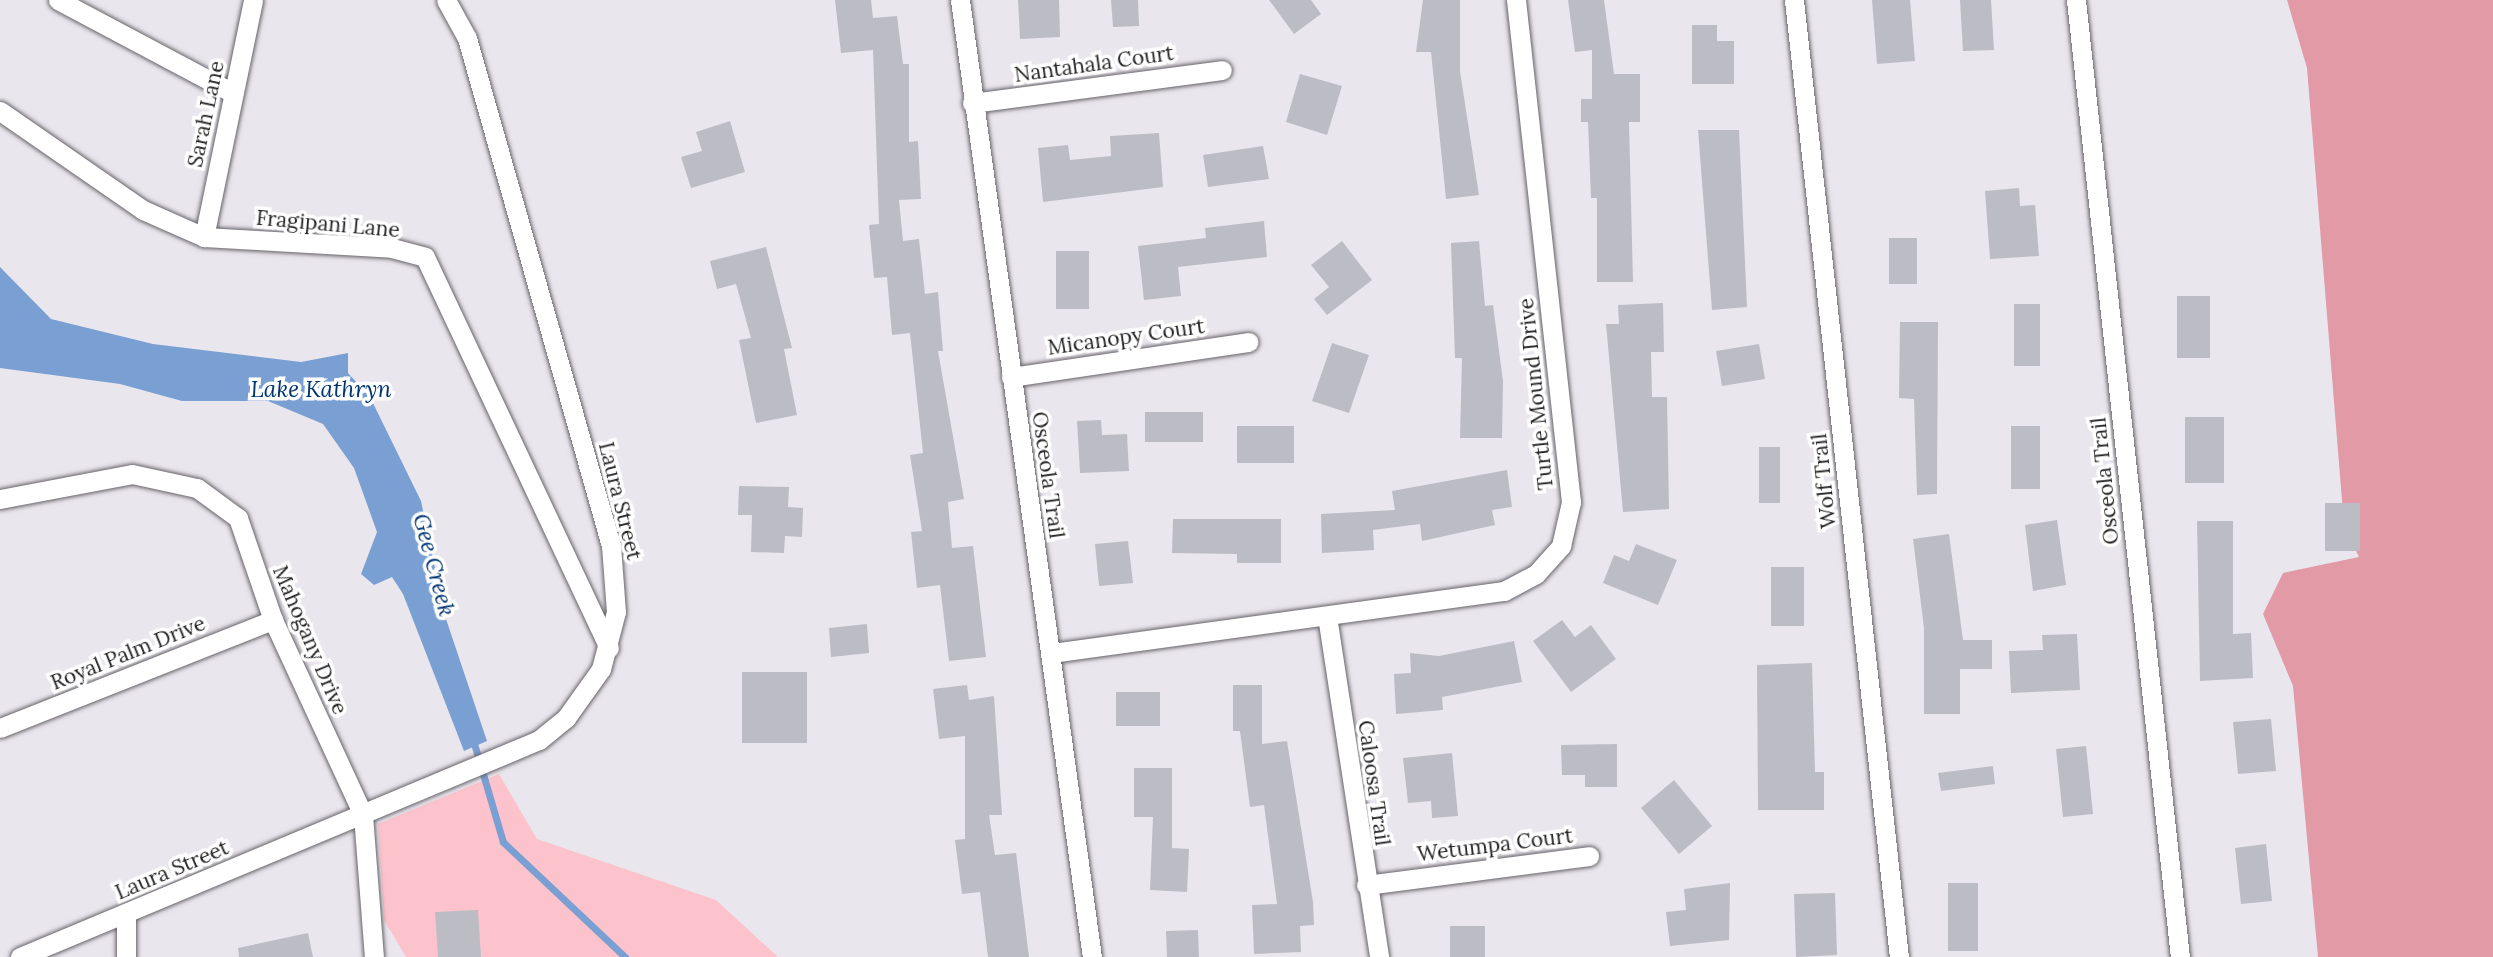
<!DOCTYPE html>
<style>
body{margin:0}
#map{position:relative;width:2493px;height:957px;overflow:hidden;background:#eae6ed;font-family:Lora,serif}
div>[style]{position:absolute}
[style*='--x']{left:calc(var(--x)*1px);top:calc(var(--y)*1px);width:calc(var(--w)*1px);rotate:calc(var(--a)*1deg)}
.green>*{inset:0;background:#fdc3cc}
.forest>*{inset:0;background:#e19aa6}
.water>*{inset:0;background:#7aa0d3}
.stream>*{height:7px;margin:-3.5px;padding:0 3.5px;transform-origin:3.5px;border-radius:3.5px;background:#7aa0d3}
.building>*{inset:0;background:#bcbdc4}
.roads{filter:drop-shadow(0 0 2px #666369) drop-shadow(0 0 2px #666369)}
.street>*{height:19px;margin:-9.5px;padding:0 9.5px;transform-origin:9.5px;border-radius:9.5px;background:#fff}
span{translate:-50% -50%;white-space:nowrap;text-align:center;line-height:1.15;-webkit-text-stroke:7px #fff;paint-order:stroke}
.street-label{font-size:21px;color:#222123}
.water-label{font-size:23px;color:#003571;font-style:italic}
</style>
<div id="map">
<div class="green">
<i style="clip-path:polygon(499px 774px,537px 839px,716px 900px,778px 957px,406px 957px,384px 920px,378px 824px)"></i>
</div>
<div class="forest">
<i style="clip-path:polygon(2287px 0,2493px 0,2493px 957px,2318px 957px,2293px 686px,2263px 614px,2283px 573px,2359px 557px,2344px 525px,2307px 68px)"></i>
</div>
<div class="water">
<i style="clip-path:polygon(0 267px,51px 319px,153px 344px,301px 362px,348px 353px,348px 373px,370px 397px,421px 501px,445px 616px,487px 741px,464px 751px,403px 594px,392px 577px,374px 585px,361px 574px,377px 532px,354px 468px,323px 424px,268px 401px,182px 401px,120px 384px,0 368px)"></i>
</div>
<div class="stream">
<i style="--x:473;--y:740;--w:106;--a:73.6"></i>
<i style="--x:503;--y:842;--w:168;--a:43.3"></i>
</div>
<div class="building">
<i style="clip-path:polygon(835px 0,871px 0,873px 18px,897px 16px,903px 64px,909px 64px,909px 142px,918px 141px,921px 199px,899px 200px,903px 241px,919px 239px,925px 294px,938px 292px,943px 351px,938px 351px,964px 499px,948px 502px,952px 548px,973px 546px,986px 657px,949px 661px,940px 585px,917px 588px,911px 532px,922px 531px,910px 455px,923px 453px,910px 333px,892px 335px,887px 277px,874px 278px,869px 225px,879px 224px,873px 50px,841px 53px)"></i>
<i style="clip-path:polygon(1018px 0,1059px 0,1060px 37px,1020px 39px)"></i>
<i style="clip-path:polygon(1111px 0,1138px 0,1139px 26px,1113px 27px)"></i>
<i style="clip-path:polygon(1269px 0,1311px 0,1321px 14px,1294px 34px)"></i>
<i style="clip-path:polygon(1423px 0,1460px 0,1460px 71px,1479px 195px,1446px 199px,1431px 52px,1416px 52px)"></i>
<i style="clip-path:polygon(1568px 0,1604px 0,1614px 74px,1640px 74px,1640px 122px,1629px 122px,1633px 282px,1597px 282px,1597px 198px,1591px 198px,1588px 122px,1581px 122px,1581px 99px,1592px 99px,1592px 50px,1575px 52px)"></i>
<i style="clip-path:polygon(1872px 0,1910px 0,1915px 61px,1877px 64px)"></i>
<i style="clip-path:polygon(1960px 0,1991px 0,1994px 50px,1963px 51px)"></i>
<i style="clip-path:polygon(1692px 25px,1717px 25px,1717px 41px,1734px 41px,1734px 84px,1692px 84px)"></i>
<i style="clip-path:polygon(1300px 74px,1342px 86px,1327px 135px,1286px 122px)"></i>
<i style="clip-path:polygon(730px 121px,745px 172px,691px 188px,681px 157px,702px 151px,696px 132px)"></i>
<i style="clip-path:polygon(1698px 130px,1739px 130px,1747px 307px,1712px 310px)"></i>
<i style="clip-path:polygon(1159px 133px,1163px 187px,1043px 202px,1038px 148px,1068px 145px,1070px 160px,1111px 156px,1110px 136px)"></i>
<i style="clip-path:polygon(1263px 146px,1269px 179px,1208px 187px,1203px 155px)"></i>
<i style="clip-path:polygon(2019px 188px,2020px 206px,2035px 205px,2039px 256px,1990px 259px,1985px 191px)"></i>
<i style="clip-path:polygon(1264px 221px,1267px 257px,1178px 267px,1181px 296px,1144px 300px,1138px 246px,1206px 238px,1205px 228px)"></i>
<i style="clip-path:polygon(1889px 238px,1917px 238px,1917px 284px,1889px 284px)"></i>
<i style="clip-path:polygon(1342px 241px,1372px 280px,1327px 315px,1314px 299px,1329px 287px,1311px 265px)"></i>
<i style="clip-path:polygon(1479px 241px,1485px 306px,1493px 305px,1503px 381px,1502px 438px,1460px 438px,1462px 358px,1455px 358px,1451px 243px)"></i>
<i style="clip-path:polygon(766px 247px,792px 348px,784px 349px,797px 415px,756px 423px,739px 340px,751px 338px,736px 284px,717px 289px,710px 261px)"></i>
<i style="clip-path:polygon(1056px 251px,1089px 251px,1089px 309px,1056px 309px)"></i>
<i style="clip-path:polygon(2177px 296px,2210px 296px,2210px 358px,2177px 358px)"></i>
<i style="clip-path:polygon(1663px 303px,1664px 352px,1651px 352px,1652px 397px,1667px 397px,1669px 509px,1623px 512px,1606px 324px,1619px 324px,1618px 305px)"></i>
<i style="clip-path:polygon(2014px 304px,2040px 304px,2040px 366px,2014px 366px)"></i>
<i style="clip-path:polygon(1900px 322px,1938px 322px,1937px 494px,1917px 495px,1914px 399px,1899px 398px)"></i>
<i style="clip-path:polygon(1332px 343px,1369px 355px,1349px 413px,1312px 401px)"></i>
<i style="clip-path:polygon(1759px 344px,1765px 379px,1722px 386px,1716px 351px)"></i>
<i style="clip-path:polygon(1145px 412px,1203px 412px,1203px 442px,1145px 442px)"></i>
<i style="clip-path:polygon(2185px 417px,2224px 417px,2224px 483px,2185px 483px)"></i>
<i style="clip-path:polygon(1101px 420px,1102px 435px,1127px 434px,1129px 471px,1080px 473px,1077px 421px)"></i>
<i style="clip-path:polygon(1237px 426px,1294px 426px,1294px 463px,1237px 463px)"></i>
<i style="clip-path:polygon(2011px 426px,2040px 426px,2040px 489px,2011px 489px)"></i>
<i style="clip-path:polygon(1759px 447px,1780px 447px,1780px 503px,1759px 503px)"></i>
<i style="clip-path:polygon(1507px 470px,1512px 507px,1492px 510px,1495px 525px,1422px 541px,1420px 524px,1373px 530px,1374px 550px,1322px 553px,1321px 514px,1395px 510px,1392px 491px)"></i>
<i style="clip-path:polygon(739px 486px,789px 487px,788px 507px,803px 508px,802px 537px,785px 536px,784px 553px,751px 552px,752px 515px,738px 515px)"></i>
<i style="clip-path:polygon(2325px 503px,2360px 503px,2360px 551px,2325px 551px)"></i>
<i style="clip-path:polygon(1173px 519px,1281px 519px,1281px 563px,1237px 563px,1237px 554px,1172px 553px)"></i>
<i style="clip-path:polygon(2057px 520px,2066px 585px,2033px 591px,2025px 525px)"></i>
<i style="clip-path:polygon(2197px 521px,2233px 521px,2233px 634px,2251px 633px,2253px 678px,2200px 681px)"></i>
<i style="clip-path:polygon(1949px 534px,1963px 640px,1992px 640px,1992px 669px,1960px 669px,1960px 714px,1924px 714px,1924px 628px,1913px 539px)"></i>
<i style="clip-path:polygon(1128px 541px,1133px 583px,1099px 586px,1095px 544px)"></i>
<i style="clip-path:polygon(1636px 544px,1677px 560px,1658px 605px,1603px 583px,1614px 555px,1629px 561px)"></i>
<i style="clip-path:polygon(1771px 567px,1804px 567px,1804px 626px,1771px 626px)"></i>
<i style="clip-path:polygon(1562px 620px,1575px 637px,1591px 625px,1616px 659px,1571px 692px,1533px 641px)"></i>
<i style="clip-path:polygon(867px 624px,869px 653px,831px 657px,829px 628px)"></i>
<i style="clip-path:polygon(2077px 634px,2080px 690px,2011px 693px,2009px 651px,2043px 650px,2042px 635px)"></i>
<i style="clip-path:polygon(1514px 641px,1522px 682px,1442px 697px,1443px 710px,1396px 714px,1394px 674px,1411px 673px,1410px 653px,1439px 656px)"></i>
<i style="clip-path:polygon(1812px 663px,1815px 772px,1824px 772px,1824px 810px,1758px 810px,1757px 665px)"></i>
<i style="clip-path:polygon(742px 672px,807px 672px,807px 743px,742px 743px)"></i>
<i style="clip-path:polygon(967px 685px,969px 700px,994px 696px,1002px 815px,989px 815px,995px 855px,1016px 853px,1029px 957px,988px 957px,980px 892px,962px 894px,955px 840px,965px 839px,965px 736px,939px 739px,933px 689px)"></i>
<i style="clip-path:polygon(1233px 685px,1262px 685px,1262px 744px,1287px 741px,1313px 902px,1314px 925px,1300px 926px,1301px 952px,1254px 954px,1252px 905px,1277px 904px,1264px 805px,1250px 807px,1240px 731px,1233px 731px)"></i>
<i style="clip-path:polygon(1116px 692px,1160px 692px,1160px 726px,1116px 726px)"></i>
<i style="clip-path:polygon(2271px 719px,2276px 771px,2238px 774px,2233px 722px)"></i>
<i style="clip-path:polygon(1617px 744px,1617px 787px,1585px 787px,1585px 775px,1562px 775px,1561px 745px)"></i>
<i style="clip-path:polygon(2086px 746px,2093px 814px,2063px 817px,2056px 749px)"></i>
<i style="clip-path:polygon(1452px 753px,1458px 816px,1432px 818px,1431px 801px,1408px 803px,1403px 758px)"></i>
<i style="clip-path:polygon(1993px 766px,1995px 784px,1941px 791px,1938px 773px)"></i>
<i style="clip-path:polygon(1134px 768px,1172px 768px,1172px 848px,1189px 849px,1187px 892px,1150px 890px,1153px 817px,1134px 817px)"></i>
<i style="clip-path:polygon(1674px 780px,1712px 826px,1679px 854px,1641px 808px)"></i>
<i style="clip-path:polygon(2266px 844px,2272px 901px,2241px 904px,2235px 848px)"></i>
<i style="clip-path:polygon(1730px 883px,1729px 940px,1670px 946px,1666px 912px,1686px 910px,1684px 889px)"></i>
<i style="clip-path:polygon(1948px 883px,1978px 883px,1978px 951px,1948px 951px)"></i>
<i style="clip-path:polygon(1835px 893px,1837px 955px,1796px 957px,1794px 894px)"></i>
<i style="clip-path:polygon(478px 910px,481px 957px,438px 957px,435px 912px)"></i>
<i style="clip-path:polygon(1450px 926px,1485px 926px,1485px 957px,1450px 957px)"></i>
<i style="clip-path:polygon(1198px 930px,1199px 957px,1167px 957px,1166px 931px)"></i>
<i style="clip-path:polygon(308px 933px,313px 957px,239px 957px,238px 948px)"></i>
</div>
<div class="roads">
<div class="street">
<i style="--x:58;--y:0;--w:198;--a:28"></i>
<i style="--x:960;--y:0;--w:966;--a:82.15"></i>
<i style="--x:1794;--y:0;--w:963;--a:83.74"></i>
<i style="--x:2076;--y:0;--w:963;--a:83.8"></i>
<i style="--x:972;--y:103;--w:252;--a:-7.5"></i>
<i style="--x:0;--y:111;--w:174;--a:34.7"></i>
<i style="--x:143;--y:210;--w:67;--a:23.9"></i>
<i style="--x:204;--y:237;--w:188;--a:3.3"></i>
<i style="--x:392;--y:248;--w:34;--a:15"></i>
<i style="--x:425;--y:257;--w:432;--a:64.8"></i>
<i style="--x:204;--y:237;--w:242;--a:-78.3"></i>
<i style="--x:1011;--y:377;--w:240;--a:-8.4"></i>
<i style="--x:0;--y:499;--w:134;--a:-10.7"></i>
<i style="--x:132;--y:474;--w:66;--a:12.2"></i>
<i style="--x:197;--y:488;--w:51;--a:36.2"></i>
<i style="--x:238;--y:518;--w:108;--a:71.1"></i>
<i style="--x:273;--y:620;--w:215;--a:65.2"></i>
<i style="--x:363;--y:815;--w:142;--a:85.6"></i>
<i style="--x:1327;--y:616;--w:345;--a:81.3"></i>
<i style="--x:1051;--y:653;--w:457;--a:-7.8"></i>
<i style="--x:1504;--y:591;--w:36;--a:-28"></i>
<i style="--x:1536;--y:574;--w:38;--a:-48"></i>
<i style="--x:1561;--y:546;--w:45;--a:-77.2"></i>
<i style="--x:1571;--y:502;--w:505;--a:-96.25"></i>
<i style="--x:0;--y:728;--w:294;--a:-21.6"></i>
<i style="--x:1366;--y:885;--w:225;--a:-7.4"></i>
<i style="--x:126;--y:914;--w:43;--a:90"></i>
<i style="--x:20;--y:957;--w:563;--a:-22.69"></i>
<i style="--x:539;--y:740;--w:35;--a:-39"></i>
<i style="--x:566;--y:718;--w:60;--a:-54.5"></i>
<i style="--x:601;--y:669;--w:59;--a:-75.3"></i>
<i style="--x:616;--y:612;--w:66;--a:-94.3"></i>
<i style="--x:611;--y:546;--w:528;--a:-105.83"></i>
<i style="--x:467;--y:38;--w:43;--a:-118.9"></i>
</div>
</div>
<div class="street-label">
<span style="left:1094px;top:64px;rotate:-8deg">Nantahala Court</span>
<span style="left:206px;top:114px;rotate:-78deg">Sarah Lane</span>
<span style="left:328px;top:224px;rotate:5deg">Fragipani Lane</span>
<span style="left:1126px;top:337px;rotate:-8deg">Micanopy Court</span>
<span style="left:1536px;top:394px;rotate:-96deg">Turtle Mound Drive</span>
<span style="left:1048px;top:475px;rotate:82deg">Osceola Trail</span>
<span style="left:1824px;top:481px;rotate:-96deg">Wolf Trail</span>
<span style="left:2105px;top:481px;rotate:-96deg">Osceola Trail</span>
<span style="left:620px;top:501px;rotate:76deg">Laura Street</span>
<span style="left:310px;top:640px;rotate:67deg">Mahogany Drive</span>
<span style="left:128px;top:653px;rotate:-22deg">Royal Palm Drive</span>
<span style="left:1374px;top:783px;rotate:82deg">Caloosa Trail</span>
<span style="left:1495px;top:845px;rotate:-7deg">Wetumpa Court</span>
<span style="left:172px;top:870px;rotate:-23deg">Laura Street</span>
</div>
<div class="water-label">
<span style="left:321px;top:389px">Lake Kathryn</span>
<span style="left:434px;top:565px;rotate:75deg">Gee Creek</span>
</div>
</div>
